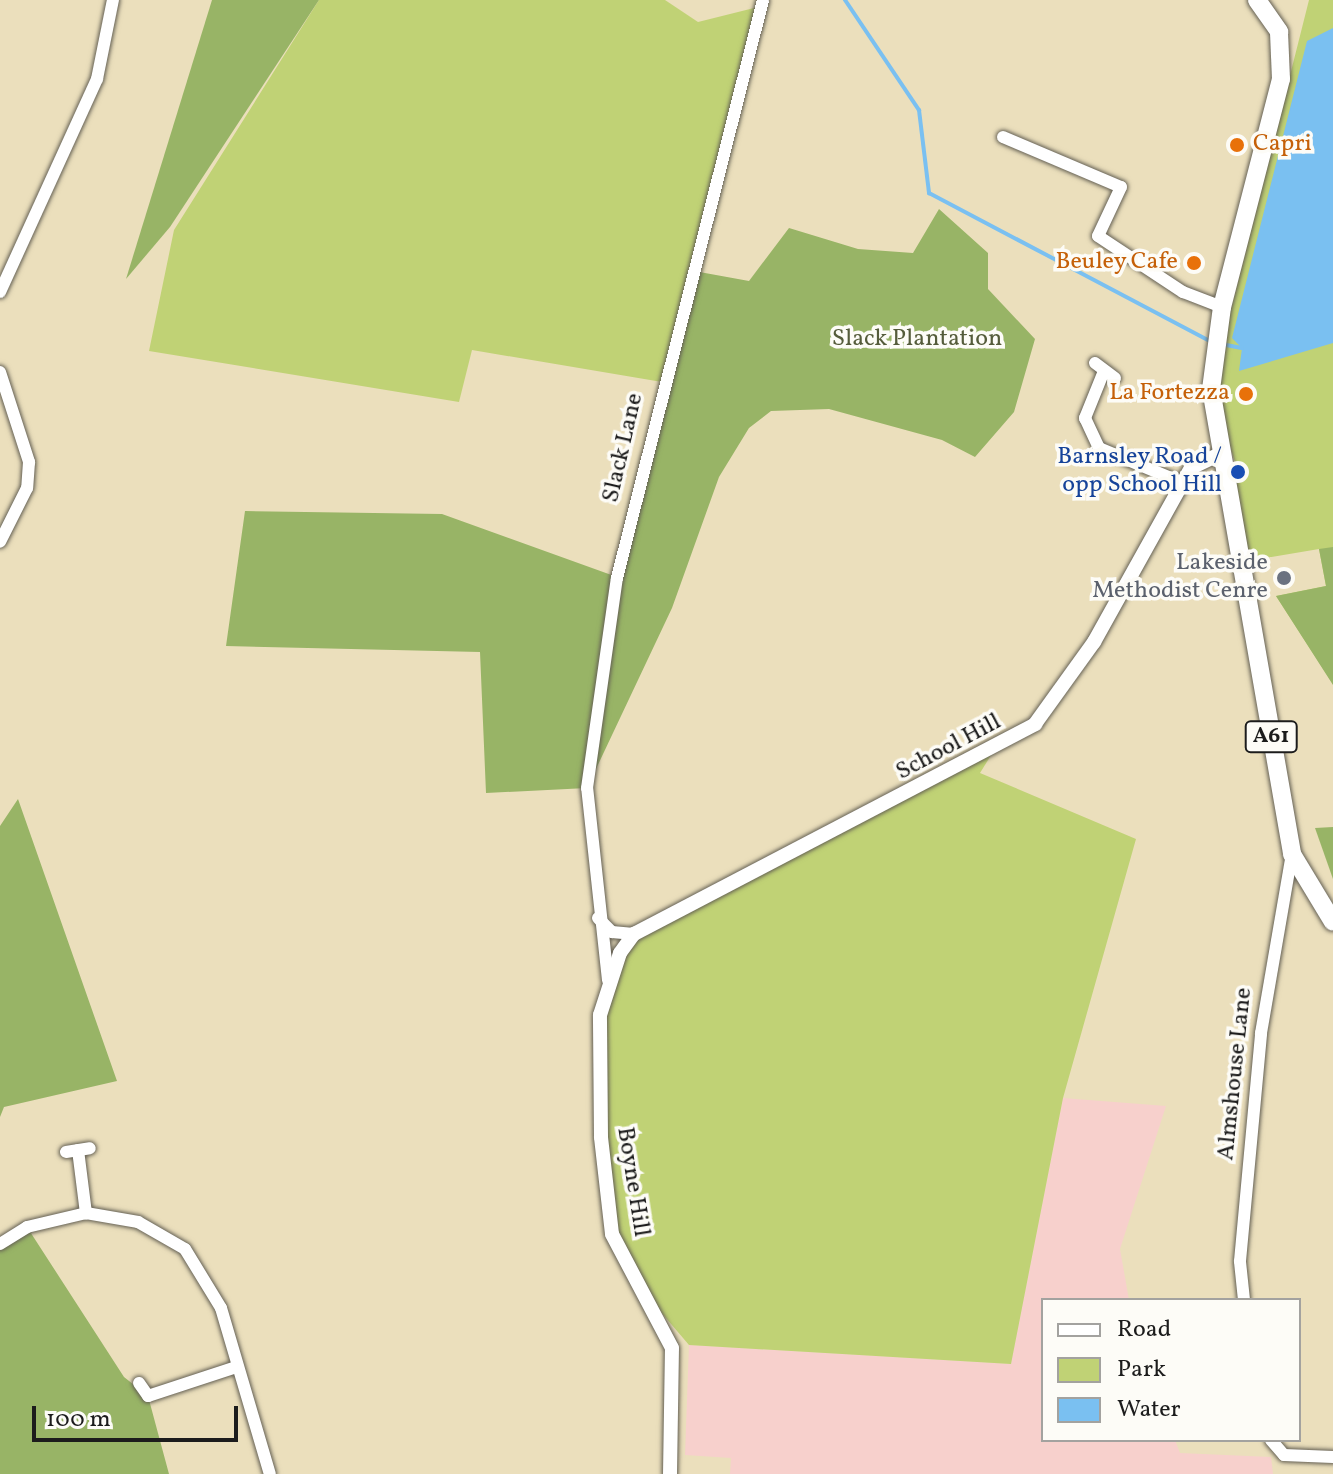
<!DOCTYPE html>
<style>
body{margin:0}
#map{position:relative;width:1333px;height:1474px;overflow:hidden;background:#ebdfbc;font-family:Vollkorn,serif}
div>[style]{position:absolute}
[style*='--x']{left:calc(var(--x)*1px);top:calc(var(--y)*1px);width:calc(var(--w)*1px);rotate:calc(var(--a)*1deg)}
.built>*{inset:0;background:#f7d0cc}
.green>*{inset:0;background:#c0d275}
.forest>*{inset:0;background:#98b466}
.water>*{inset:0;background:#7ac0f1}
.stream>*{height:4px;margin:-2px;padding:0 2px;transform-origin:2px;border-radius:2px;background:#7ac0f1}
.roads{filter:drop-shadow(0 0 2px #646054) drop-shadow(0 0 2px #646054)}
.minor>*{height:12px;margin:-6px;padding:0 6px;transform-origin:6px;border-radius:6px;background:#fff}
.tertiary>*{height:14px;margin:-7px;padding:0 7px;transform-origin:7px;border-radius:7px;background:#fff}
.primary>*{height:18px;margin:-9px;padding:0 9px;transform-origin:9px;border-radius:9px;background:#fff}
.dots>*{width:22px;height:22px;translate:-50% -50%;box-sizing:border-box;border:4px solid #fdfcf7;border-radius:50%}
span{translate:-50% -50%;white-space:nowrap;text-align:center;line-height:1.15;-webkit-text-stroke:7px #fdfcf7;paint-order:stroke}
.shield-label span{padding:2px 6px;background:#fdfcf7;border:2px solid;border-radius:6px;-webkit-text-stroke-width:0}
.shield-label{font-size:22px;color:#1c1c1c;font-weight:700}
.food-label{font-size:24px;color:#c56008}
.left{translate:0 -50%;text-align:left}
.right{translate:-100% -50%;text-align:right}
.park-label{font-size:24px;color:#555c3b}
.street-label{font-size:24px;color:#1c1c1c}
.transit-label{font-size:24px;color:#164399}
.worship-label{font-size:24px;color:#5b616d}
.legend{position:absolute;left:1041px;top:1298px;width:260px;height:144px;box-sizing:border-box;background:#fdfcf7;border:2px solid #a3a29f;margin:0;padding:10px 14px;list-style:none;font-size:24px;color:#1c1c1c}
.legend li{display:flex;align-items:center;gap:16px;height:40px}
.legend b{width:40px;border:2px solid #a3a29f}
.scale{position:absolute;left:32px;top:1406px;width:206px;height:36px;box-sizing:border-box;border:4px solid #1c1c1c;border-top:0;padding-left:10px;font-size:24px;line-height:28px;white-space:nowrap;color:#1c1c1c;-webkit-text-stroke:6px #fdfcf7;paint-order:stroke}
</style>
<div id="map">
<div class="built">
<i style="clip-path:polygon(1063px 1098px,1166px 1106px,1120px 1249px,1129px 1300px,1043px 1300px,1043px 1440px,1175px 1440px,1180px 1453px,1271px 1457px,1273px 1474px,730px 1474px,731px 1458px,685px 1455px,689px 1345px,1011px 1364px)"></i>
</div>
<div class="green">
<i style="clip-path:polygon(319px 0,665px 0,698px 22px,762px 6px,662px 382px,472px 350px,459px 402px,149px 351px,174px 230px)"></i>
<i style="clip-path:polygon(1309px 0,1333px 0,1333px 684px,1276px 596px,1326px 586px,1319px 549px,1241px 562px,1227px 492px,1238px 471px,1211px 389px)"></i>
<i style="clip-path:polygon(993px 752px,980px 773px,1136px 839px,1063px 1098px,1011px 1364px,689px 1345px,631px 1277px,612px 1234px,600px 1015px,634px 934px)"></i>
</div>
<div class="forest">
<i style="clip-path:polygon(212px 0,319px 0,170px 227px,126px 279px)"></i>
<i style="clip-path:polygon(939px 209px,988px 253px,988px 289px,1035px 339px,1014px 412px,975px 457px,942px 440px,829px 409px,771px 411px,749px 428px,719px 477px,672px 608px,587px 788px,486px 793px,480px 652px,226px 646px,245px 511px,442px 514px,617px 577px,694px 271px,749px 281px,789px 228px,858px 249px,913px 253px)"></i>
<i style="clip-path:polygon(1333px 547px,1333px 685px,1276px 596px,1326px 586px,1319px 549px)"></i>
<i style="clip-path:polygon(18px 799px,117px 1081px,4px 1107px,0 1117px,0 826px)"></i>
<i style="clip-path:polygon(1333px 827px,1333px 879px,1315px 828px)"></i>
<i style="clip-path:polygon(27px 1227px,124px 1377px,148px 1396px,169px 1474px,0 1474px,0 1244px)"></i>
</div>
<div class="water">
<i style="clip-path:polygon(1333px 28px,1333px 343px,1239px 371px,1242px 348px,1232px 338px,1307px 41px)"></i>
</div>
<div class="stream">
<i style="--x:845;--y:0;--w:133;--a:56.1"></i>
<i style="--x:919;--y:110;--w:84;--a:83.1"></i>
<i style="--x:929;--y:193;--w:320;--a:27.8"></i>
<i style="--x:1221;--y:344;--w:21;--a:11"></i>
</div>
<div class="roads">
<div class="minor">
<i style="--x:1003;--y:137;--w:128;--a:23"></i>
<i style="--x:1121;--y:187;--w:54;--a:115.1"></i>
<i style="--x:1098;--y:236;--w:102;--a:33.4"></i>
<i style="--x:1183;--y:292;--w:42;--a:21"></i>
<i style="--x:0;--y:292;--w:234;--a:-65.5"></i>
<i style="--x:97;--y:79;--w:81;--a:-78.6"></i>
<i style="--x:1095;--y:363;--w:25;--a:37"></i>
<i style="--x:1104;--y:371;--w:51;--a:112"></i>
<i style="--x:1085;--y:418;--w:33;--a:65"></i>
<i style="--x:1099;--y:448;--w:91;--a:22.6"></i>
<i style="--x:0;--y:372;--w:95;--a:72.1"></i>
<i style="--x:29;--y:462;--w:26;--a:94"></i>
<i style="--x:27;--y:488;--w:60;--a:116.6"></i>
<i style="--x:598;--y:918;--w:20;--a:45"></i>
<i style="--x:612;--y:932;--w:22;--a:5"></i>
<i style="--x:608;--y:980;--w:193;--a:-96.2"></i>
<i style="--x:587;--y:788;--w:212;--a:-81.9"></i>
<i style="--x:617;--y:578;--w:596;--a:-75.82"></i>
<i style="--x:78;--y:1150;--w:64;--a:82.8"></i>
<i style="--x:66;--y:1152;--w:24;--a:-9"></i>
<i style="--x:0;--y:1244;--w:32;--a:-32"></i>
<i style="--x:27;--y:1227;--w:61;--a:-13.3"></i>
<i style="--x:86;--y:1213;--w:53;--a:9.8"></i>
<i style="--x:138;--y:1222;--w:54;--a:29.9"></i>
<i style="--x:185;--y:1249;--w:69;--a:58.6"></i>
<i style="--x:221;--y:1308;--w:173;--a:73.6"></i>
<i style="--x:1244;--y:1300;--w:39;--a:-96"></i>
<i style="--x:1240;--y:1261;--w:229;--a:-84.7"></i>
<i style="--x:1261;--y:1033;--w:182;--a:-80.2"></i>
<i style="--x:139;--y:1383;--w:16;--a:55"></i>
<i style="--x:148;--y:1396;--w:93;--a:-18.2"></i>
<i style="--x:1271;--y:1440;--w:20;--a:49"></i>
<i style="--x:1284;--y:1455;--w:49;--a:2.3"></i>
</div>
<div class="tertiary">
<i style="--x:670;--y:1474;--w:126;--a:-89.1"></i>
<i style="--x:672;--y:1348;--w:129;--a:-117.8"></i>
<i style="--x:612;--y:1234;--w:98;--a:-96.5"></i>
<i style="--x:601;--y:1137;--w:122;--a:-90.5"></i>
<i style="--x:600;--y:1015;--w:65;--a:-72.1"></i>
<i style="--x:620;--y:953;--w:24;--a:-54"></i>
<i style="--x:634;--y:934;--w:453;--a:-27.6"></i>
<i style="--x:1035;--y:724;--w:101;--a:-54.3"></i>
<i style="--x:1094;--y:642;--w:199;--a:-60.9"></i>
<i style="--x:1191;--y:468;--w:30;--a:-26"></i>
</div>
<div class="primary">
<i style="--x:1257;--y:0;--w:39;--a:55"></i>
<i style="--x:1279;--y:32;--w:47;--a:87.6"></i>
<i style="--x:1281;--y:79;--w:236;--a:104.5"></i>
<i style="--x:1222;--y:307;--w:83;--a:97.6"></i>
<i style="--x:1211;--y:389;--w:472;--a:80.1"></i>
<i style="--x:1292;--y:854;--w:79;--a:58.9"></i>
</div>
</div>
<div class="dots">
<i style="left:1237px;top:145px;background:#e8710a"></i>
<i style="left:1194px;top:263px;background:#e8710a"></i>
<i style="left:1246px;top:394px;background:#e8710a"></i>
<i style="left:1238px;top:472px;background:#1a4fb4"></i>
<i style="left:1284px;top:578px;background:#6b7280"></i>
</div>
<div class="shield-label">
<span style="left:1271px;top:737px">A61</span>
</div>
<div class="food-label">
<span class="left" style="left:1253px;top:145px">Capri</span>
<span class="right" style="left:1178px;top:263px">Beuley Cafe</span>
<span class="right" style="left:1230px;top:394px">La Fortezza</span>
</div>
<div class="park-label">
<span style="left:917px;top:340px">Slack Plantation</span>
</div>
<div class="street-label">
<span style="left:624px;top:448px;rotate:-77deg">Slack Lane</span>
<span style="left:949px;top:748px;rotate:-28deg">School Hill</span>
<span style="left:1236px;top:1074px;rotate:-84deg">Almshouse Lane</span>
<span style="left:632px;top:1182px;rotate:81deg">Boyne Hill</span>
</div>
<div class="transit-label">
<span class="right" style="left:1222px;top:472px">Barnsley Road /<br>opp School Hill</span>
</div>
<div class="worship-label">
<span class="right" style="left:1268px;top:578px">Lakeside<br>Methodist Cenre</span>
</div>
<ul class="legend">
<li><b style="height:10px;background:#fff"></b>Road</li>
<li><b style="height:22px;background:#c0d275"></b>Park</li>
<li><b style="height:22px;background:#7ac0f1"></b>Water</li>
</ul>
<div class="scale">100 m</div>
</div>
